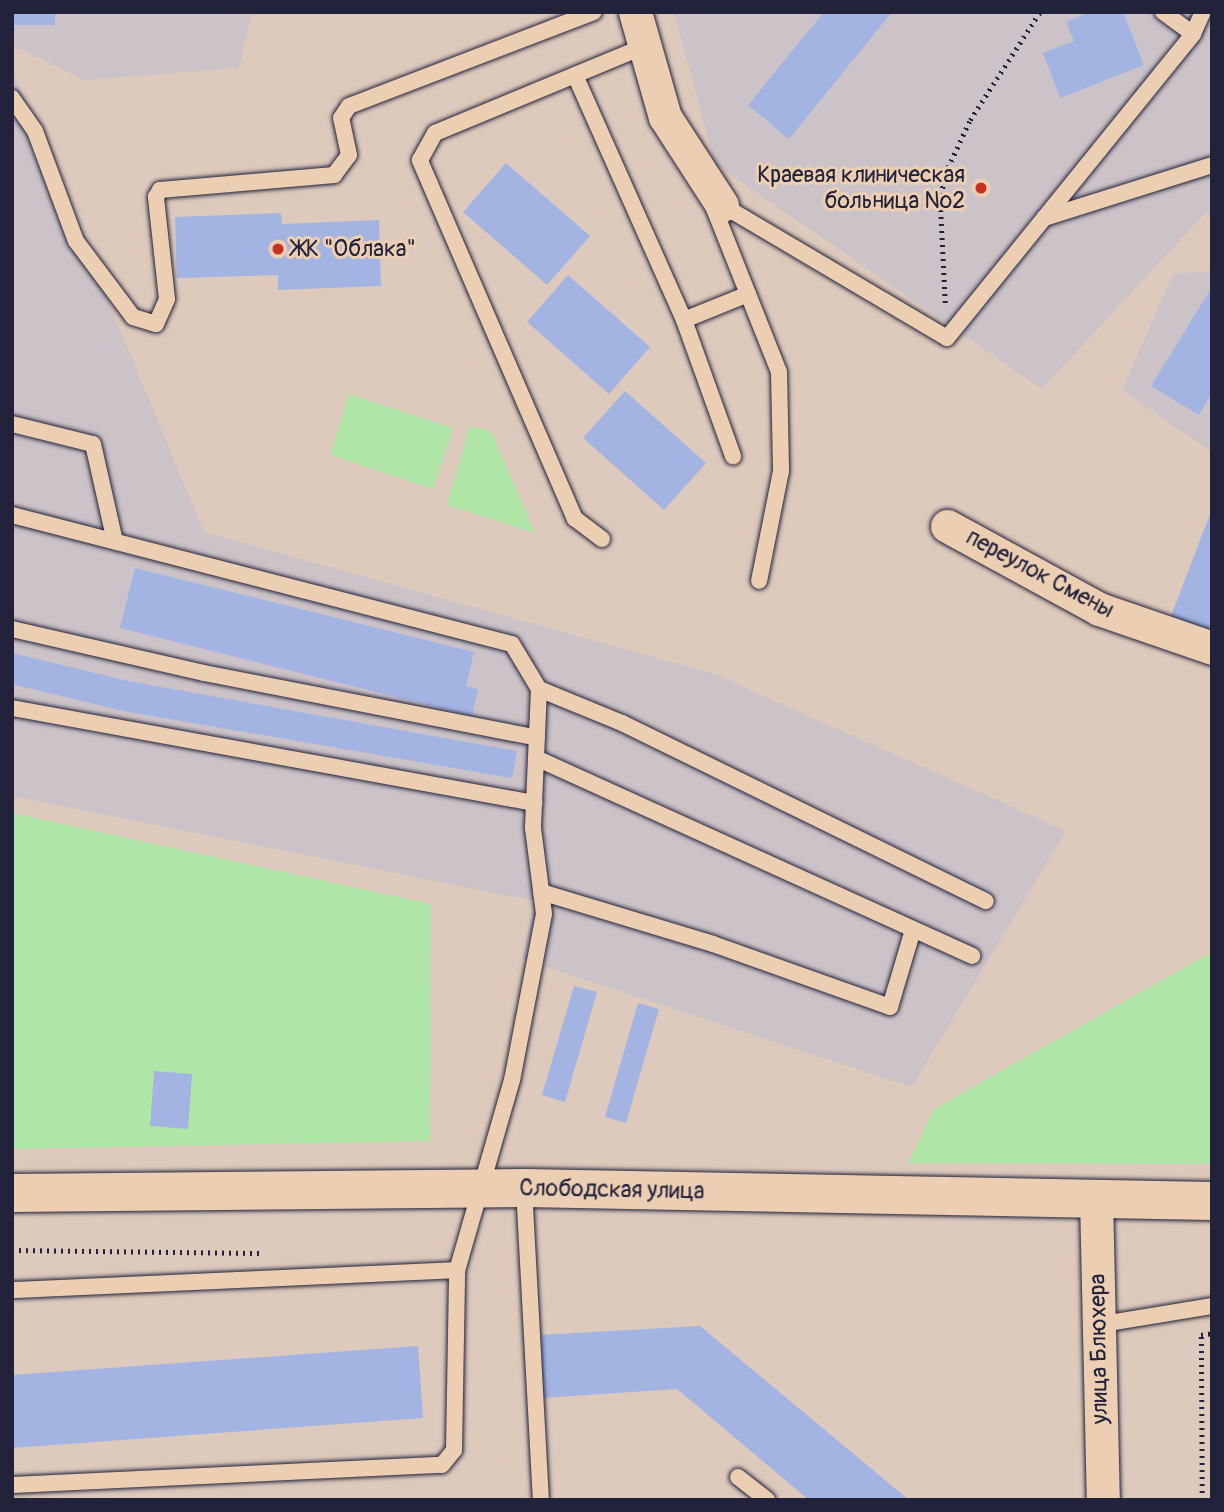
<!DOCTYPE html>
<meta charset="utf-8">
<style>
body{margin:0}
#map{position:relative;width:1224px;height:1512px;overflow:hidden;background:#ddcabd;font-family:Pangolin,sans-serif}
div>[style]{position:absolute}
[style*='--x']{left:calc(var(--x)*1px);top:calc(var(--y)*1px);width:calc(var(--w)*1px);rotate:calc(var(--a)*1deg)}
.built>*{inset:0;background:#ccc3c8}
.green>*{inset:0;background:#b0e7a9}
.building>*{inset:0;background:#a3b4e3}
.path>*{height:4.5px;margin-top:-2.25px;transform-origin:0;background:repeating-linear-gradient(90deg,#22223b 0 2px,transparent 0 7px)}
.roads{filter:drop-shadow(0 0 2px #22223b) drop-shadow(0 0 2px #22223b)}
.lane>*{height:16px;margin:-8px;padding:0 8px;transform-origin:8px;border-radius:8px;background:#eccfb3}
.street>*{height:33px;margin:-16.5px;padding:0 16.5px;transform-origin:16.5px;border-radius:16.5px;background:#eccfb3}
.secondary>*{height:38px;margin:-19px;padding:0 19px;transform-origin:19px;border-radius:19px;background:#eccfb3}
.dots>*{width:19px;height:19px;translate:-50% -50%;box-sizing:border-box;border:4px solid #eccfb3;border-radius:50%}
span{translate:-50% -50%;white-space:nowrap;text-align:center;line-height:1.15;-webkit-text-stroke:6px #eccfb3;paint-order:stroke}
.poi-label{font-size:23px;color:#22223b}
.right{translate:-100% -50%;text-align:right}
.left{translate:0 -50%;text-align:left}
.street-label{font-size:23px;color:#22223b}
.frame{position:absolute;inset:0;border:14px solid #22223b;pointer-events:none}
</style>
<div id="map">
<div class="built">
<i style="clip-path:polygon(12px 12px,252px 12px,239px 68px,85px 80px,12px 45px)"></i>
<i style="clip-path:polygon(674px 12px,1212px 12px,1212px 217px,1206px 212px,1042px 389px,715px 164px)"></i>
<i style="clip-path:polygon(14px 74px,204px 532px,714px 674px,1066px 831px,912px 1087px,522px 959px,535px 901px,12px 796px)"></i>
<i style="clip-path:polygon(1212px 271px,1212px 452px,1122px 390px,1173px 274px)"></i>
</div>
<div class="green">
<i style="clip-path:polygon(349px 394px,453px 428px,433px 489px,330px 455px)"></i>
<i style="clip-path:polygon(470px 426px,491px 431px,535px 533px,447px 505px)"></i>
<i style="clip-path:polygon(12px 813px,431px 904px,430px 1141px,12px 1149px)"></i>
<i style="clip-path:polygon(1212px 952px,1212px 1164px,908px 1163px,934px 1109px)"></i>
</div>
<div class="building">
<i style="clip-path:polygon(12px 12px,55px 12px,55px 25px,12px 25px)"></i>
<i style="clip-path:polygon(824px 12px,892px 12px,789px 139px,748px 105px)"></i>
<i style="clip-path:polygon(1090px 12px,1123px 12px,1144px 65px,1060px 98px,1043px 53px,1074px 41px,1066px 22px)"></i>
<i style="clip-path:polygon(506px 163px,590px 236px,547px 285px,463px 212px)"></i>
<i style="clip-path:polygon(281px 213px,282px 224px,379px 220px,381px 286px,278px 290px,278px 275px,177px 278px,175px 217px)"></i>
<i style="clip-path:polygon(568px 275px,650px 347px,609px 394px,527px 322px)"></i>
<i style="clip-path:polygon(1212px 287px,1212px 393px,1199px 415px,1151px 386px)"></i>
<i style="clip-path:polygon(625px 391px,706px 463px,664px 510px,583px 438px)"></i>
<i style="clip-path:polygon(1212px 509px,1212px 631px,1171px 616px)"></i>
<i style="clip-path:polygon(135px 568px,474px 652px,466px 686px,478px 689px,472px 716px,120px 628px)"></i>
<i style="clip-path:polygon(12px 653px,128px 681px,517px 751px,512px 778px,123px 711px,12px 684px)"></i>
<i style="clip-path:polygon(574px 986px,597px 992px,565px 1102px,542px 1095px)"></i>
<i style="clip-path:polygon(638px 1003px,659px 1009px,626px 1123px,605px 1117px)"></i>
<i style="clip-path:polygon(154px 1071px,192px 1074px,188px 1129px,150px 1126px)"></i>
<i style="clip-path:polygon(700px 1326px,909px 1500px,809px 1500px,677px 1389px,542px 1398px,540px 1335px)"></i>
<i style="clip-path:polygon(418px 1346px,423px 1418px,12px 1448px,12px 1375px)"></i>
</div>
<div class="path">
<i style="--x:945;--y:303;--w:101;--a:-92.8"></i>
<i style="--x:940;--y:202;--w:28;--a:-80"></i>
<i style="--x:945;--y:174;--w:60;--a:-65.2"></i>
<i style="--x:970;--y:120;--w:129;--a:-57.1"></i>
<i style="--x:12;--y:1250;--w:247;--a:0.7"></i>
<i style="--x:1202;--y:1500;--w:165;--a:-90.3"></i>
<i style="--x:1201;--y:1335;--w:11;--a:-10"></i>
</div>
<div class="roads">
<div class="lane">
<i style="--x:1163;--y:12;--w:37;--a:36"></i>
<i style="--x:575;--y:75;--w:268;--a:66"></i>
<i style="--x:684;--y:320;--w:69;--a:-22.1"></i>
<i style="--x:12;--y:98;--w:40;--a:55.1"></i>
<i style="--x:35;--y:131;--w:117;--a:69.6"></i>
<i style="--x:76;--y:241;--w:95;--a:53.1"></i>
<i style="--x:133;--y:317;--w:24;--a:17"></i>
<i style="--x:156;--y:324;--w:27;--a:-66"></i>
<i style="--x:167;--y:299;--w:103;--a:-96.2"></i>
<i style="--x:156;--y:197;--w:8;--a:-60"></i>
<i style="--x:160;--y:190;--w:175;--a:-4.9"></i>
<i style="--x:334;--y:175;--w:25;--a:-53"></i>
<i style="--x:349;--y:155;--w:38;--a:-102"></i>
<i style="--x:341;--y:118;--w:14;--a:-56"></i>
<i style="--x:349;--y:106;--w:262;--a:-21"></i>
<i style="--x:711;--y:201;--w:184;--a:68.3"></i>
<i style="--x:779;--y:372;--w:99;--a:88.8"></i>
<i style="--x:781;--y:471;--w:112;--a:101.3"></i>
<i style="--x:722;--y:205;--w:261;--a:30.6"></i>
<i style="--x:947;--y:338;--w:391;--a:-51"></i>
<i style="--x:1193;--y:34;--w:24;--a:-66"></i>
<i style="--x:1044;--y:218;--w:176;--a:-17.5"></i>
<i style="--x:684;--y:320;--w:145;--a:70.2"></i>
<i style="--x:12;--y:424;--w:83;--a:13.9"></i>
<i style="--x:93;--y:444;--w:100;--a:77.3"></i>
<i style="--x:12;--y:515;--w:516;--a:14.47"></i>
<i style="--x:512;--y:644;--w:52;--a:59"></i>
<i style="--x:539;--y:689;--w:139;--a:92.5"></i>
<i style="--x:533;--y:828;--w:87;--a:82.7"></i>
<i style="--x:544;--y:914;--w:169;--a:100.9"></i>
<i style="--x:512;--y:1080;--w:198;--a:106.1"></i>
<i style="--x:457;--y:1270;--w:445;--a:177.4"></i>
<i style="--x:602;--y:539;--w:34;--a:-143"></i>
<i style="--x:575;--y:519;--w:391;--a:-113.4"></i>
<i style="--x:420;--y:160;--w:31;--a:-61"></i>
<i style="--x:435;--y:133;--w:227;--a:-22.5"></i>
<i style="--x:12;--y:629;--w:197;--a:12.9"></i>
<i style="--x:204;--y:673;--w:339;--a:11"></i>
<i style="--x:539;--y:689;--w:90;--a:22.3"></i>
<i style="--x:622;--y:723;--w:405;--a:26.1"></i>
<i style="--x:12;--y:708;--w:531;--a:10.31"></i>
<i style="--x:536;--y:758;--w:479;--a:24.4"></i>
<i style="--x:541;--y:892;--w:180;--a:16.8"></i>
<i style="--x:713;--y:944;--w:188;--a:19.6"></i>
<i style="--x:890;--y:1007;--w:80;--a:-73.4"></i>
<i style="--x:524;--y:1188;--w:312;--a:86.9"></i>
<i style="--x:1096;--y:1325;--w:118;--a:-9.3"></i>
<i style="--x:738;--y:1477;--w:37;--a:38"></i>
<i style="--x:12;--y:1485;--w:430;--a:-2.7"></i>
<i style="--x:442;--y:1465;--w:19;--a:-51"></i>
<i style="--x:454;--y:1450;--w:180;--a:-89"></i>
</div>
<div class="street">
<i style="--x:635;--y:12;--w:109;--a:74.1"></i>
<i style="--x:665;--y:117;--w:105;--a:57.1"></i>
<i style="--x:947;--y:526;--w:173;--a:28.6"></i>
<i style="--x:1099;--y:609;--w:120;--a:19"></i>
<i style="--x:1096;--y:1198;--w:302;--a:88.7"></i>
</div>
<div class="secondary">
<i style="--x:12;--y:1193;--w:512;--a:-0.56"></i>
<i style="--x:524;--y:1188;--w:688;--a:1.08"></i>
</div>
</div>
<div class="dots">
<i style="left:981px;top:188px;background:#c8321e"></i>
<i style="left:278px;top:249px;background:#c8321e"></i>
</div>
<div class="poi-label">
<span class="right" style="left:965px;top:188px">Краевая клиническая<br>больница №2</span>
<span class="left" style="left:292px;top:249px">ЖК "Облака"</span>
</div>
<div class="street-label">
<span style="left:1040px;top:574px;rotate:28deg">переулок Смены</span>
<span style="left:612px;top:1190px;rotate:1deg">Слободская улица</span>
<span style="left:1099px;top:1349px;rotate:-91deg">улица Блюхера</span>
</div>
<div class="frame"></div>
</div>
